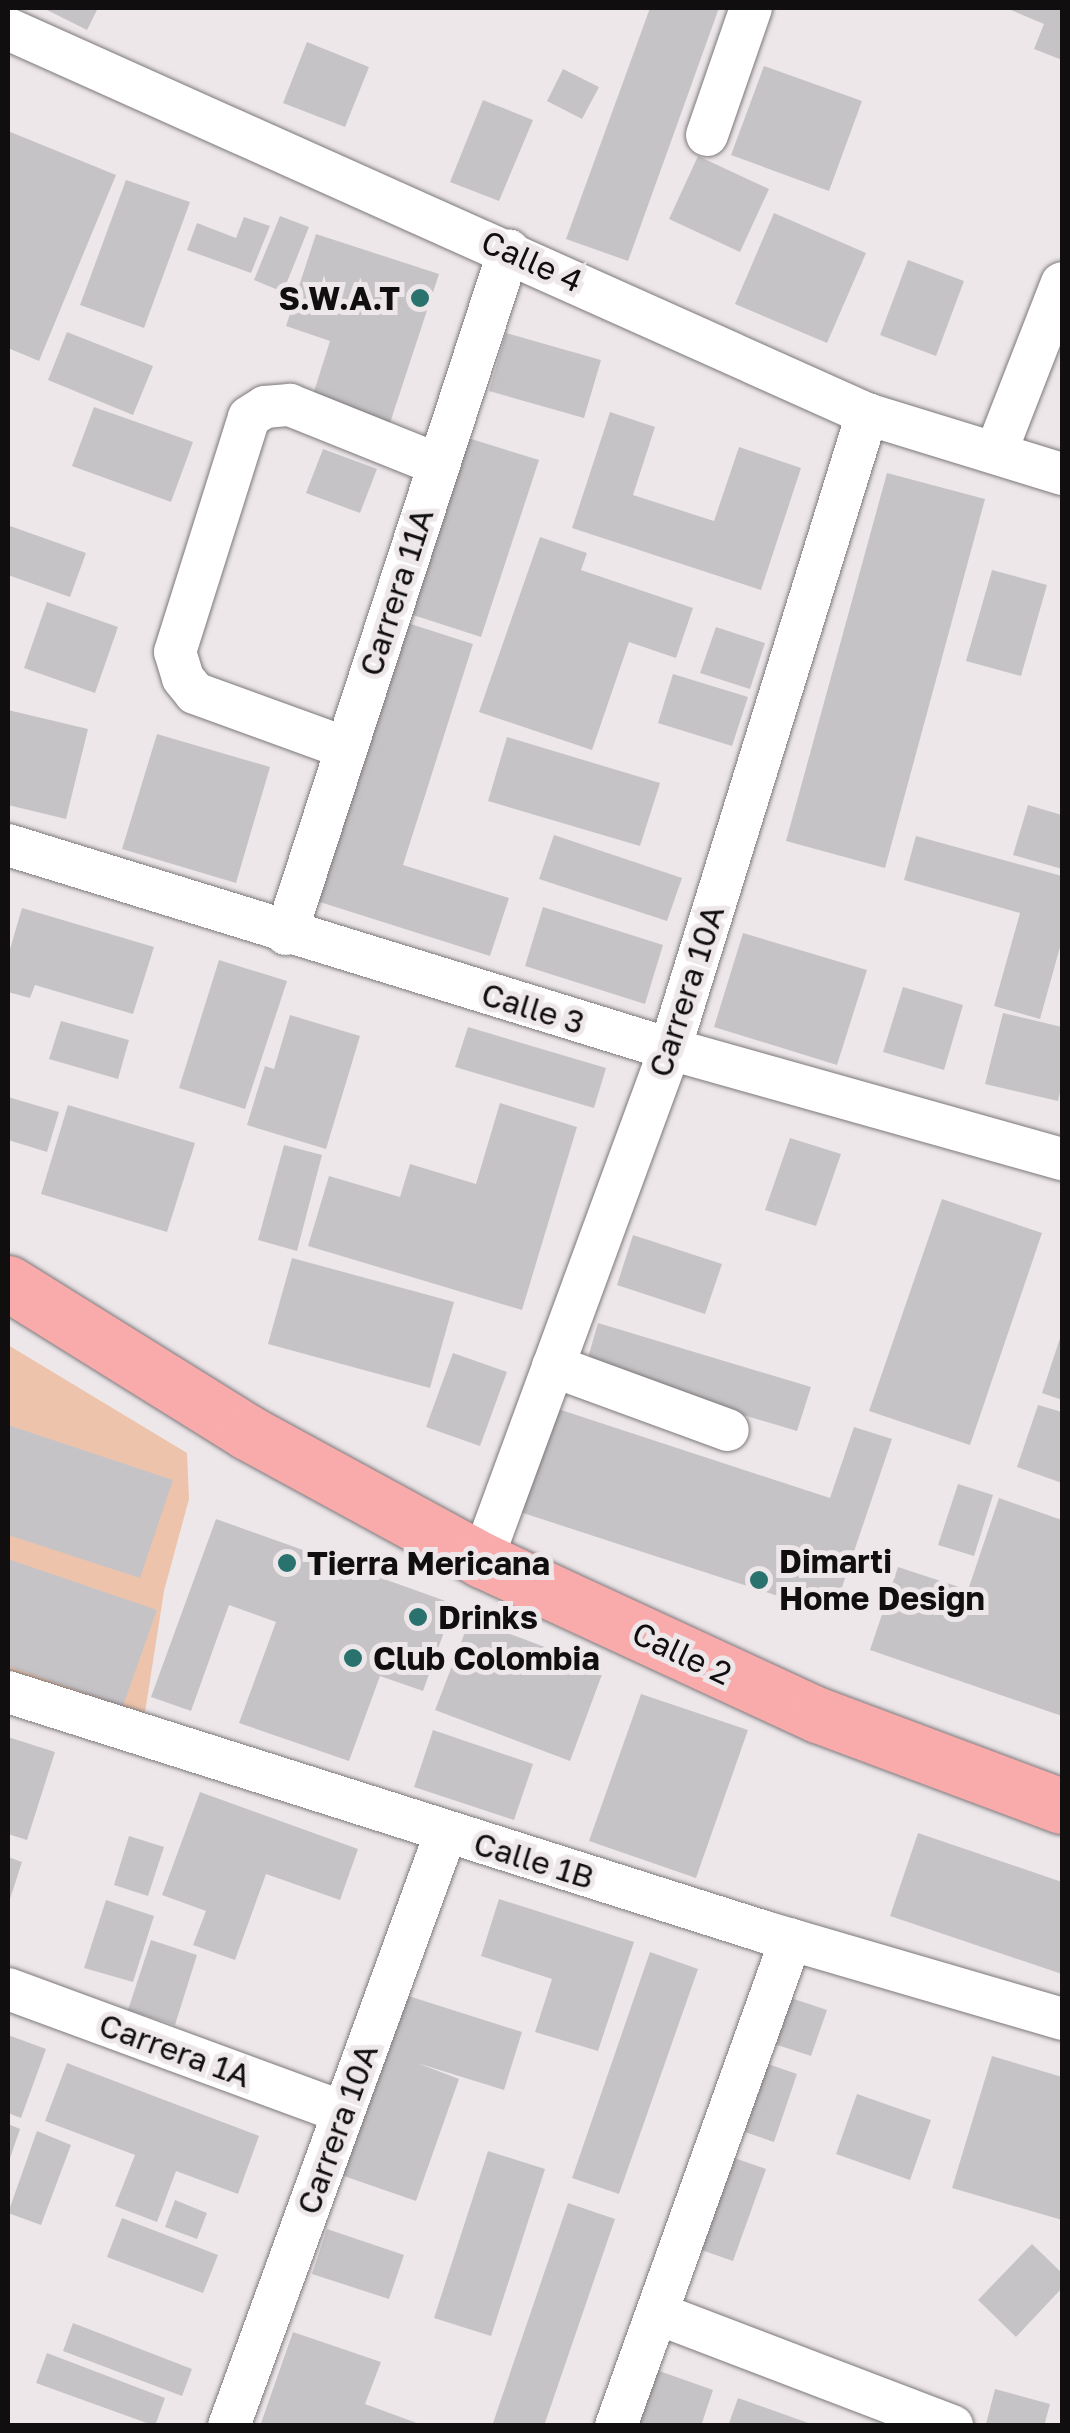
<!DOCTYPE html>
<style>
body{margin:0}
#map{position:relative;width:1070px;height:2433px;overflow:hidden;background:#ede7ea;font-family:"Golos Text",sans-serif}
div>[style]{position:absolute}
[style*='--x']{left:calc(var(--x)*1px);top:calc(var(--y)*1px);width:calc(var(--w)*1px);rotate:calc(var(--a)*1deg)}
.green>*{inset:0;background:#edc4ab}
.building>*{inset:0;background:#c6c3c7}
.roads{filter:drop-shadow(0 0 2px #7d787a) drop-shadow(0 0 2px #7d787a)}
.minor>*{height:42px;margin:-21px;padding:0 21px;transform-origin:21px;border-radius:21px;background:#fff}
.major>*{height:55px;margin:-27.5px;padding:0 27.5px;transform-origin:27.5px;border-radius:27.5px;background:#f9abac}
.dots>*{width:28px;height:28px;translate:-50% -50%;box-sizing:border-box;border:5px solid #ede7ea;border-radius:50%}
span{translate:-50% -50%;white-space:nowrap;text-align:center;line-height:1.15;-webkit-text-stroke:10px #ede7ea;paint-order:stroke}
.street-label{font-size:32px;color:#100e0f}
.poi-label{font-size:32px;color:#100e0f;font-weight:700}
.right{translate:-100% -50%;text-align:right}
.left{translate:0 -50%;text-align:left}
.frame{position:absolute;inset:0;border:10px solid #100e0f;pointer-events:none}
</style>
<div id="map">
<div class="green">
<i style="clip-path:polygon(8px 1345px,187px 1453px,189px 1499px,164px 1591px,144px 1719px,8px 1674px)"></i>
</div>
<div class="building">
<i style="clip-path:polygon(43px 8px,98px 8px,87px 30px)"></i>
<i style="clip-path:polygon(650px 8px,719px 8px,628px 261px,566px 239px)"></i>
<i style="clip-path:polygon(1006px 8px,1062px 8px,1062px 60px,1034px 49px,1044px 24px)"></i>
<i style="clip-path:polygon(307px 42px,369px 67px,345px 127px,283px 103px)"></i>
<i style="clip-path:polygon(764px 66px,862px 101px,829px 191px,731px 155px)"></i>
<i style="clip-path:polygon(563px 69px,599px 87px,582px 119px,547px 101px)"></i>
<i style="clip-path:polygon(483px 100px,533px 120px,499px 201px,450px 182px)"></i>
<i style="clip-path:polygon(8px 131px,116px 175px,39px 361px,8px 348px)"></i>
<i style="clip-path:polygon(698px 156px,769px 189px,740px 252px,669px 219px)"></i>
<i style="clip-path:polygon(126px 180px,190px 202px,144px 328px,80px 305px)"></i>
<i style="clip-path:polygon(774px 213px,866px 253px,827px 343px,735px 304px)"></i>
<i style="clip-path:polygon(280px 216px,309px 227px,283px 292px,254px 280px)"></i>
<i style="clip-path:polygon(244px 217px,270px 226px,251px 273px,187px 250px,197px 223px,236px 238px)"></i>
<i style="clip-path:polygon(316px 234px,439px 274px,389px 426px,311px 401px,330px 341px,286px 326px)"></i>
<i style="clip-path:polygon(908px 260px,964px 281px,936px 356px,880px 335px)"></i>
<i style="clip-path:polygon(67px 332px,153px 366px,133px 415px,48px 380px)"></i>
<i style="clip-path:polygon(506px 333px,601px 360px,584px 418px,489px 391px)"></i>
<i style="clip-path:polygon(94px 407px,193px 442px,171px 502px,72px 466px)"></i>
<i style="clip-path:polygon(610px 412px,655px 427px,633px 495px,714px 521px,739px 447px,801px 468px,761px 590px,572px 528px)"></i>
<i style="clip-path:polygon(468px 438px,539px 460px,481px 637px,410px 614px)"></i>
<i style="clip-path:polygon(323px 449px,377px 469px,360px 513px,306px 493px)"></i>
<i style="clip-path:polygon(887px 473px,985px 499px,885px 868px,786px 841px)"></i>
<i style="clip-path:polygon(10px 526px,86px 553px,70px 597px,8px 575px)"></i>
<i style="clip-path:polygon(540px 537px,587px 553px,581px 570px,693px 608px,676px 658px,629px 642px,592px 750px,479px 712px)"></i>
<i style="clip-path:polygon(992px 570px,1047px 585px,1021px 676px,966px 661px)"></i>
<i style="clip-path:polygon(47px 602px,118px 627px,95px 693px,24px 668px)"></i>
<i style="clip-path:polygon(392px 618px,473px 644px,403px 865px,509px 898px,490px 956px,304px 897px)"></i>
<i style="clip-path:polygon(716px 627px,765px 643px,750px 689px,700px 673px)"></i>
<i style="clip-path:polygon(673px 674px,748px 697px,732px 746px,658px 723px)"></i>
<i style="clip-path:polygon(8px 710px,88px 729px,66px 819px,8px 805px)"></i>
<i style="clip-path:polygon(157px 734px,270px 767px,236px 883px,122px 849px)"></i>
<i style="clip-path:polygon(507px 737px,660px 783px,640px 846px,488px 801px)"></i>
<i style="clip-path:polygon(1028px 805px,1062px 815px,1062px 869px,1013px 855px)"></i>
<i style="clip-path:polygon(554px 835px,682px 878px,667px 921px,539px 879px)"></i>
<i style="clip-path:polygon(916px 836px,1062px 876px,1062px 940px,1040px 1019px,994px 1006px,1020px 913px,904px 880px)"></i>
<i style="clip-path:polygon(543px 907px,663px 945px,645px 1004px,525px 966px)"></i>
<i style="clip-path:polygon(22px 908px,154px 947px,133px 1014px,35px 985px,30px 998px,8px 992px,8px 956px)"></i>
<i style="clip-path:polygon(743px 933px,867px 970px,837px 1065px,714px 1027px)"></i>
<i style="clip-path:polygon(219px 960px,287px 981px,245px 1109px,179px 1088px)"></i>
<i style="clip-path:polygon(903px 987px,963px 1005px,944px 1070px,883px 1052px)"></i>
<i style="clip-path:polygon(1003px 1013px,1062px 1027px,1062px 1083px,1058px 1101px,985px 1084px)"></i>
<i style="clip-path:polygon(290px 1015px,360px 1036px,326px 1149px,247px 1125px,265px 1066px,274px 1069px)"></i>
<i style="clip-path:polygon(61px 1021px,129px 1040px,118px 1079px,49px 1059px)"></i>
<i style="clip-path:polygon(468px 1027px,606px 1068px,594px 1108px,455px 1067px)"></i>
<i style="clip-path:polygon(8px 1097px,59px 1112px,47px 1152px,8px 1140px)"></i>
<i style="clip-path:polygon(500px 1103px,577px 1127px,522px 1310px,308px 1246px,329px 1176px,400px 1197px,410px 1164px,476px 1184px)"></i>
<i style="clip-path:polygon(68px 1105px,195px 1143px,167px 1232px,41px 1194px)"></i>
<i style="clip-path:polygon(790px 1138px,841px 1154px,816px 1226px,765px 1210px)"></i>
<i style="clip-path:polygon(284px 1145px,322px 1155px,297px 1251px,258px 1240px)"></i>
<i style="clip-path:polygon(942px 1199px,1042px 1233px,970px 1445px,869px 1411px)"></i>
<i style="clip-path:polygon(633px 1235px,722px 1264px,705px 1314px,617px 1285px)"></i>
<i style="clip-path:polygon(292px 1258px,454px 1302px,430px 1388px,268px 1344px)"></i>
<i style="clip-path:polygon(598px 1323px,811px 1387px,797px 1431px,585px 1368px)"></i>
<i style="clip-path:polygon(1062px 1332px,1062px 1400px,1042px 1393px)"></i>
<i style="clip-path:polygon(453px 1353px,507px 1372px,480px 1446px,426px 1427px)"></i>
<i style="clip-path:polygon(1038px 1405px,1062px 1412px,1062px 1483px,1017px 1467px)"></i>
<i style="clip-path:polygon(555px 1408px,830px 1498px,854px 1427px,892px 1439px,833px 1614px,520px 1512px)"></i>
<i style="clip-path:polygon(8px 1425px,173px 1480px,140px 1578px,8px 1535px)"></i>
<i style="clip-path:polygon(958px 1484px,993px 1495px,974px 1556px,938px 1545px)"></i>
<i style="clip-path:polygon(999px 1498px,1062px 1520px,1062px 1716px,870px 1650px,898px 1567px,968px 1590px)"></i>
<i style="clip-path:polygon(216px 1519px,454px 1604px,423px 1691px,380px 1676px,349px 1761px,239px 1723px,276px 1622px,229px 1605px,191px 1711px,151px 1697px)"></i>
<i style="clip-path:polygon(8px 1559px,157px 1610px,123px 1706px,8px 1666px)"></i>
<i style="clip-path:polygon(470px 1619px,604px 1669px,570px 1761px,435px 1710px)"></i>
<i style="clip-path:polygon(641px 1694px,748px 1730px,696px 1878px,589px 1841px)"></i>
<i style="clip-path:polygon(433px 1730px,533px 1764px,514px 1820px,414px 1787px)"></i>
<i style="clip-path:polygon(8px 1737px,55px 1752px,27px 1840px,8px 1834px)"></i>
<i style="clip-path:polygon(200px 1792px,358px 1849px,340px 1900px,266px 1874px,235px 1960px,193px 1945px,206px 1911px,162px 1895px)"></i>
<i style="clip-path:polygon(918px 1833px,1062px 1882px,1062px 1974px,890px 1916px)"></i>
<i style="clip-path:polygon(129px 1836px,164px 1847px,148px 1896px,114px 1885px)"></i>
<i style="clip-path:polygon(8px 1857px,22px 1862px,8px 1905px)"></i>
<i style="clip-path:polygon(499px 1899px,634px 1942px,598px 2051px,535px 2032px,552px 1979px,481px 1956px)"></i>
<i style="clip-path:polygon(106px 1900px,154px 1916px,133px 1982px,84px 1968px)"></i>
<i style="clip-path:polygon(151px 1940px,197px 1955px,175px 2025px,128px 2010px)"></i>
<i style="clip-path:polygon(650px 1952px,698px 1969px,619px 2194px,572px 2178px)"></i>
<i style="clip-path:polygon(399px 1993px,522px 2032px,504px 2090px,417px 2063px,459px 2079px,416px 2201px,338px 2174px)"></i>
<i style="clip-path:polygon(779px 1994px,827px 2010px,811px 2056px,762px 2040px)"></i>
<i style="clip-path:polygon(8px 2035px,46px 2049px,21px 2118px,8px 2113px)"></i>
<i style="clip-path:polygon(992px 2056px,1062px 2077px,1062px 2220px,952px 2188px)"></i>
<i style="clip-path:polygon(756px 2060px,797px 2074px,774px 2142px,733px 2128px)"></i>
<i style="clip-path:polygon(67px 2063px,259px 2136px,238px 2194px,176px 2171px,157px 2222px,115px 2206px,135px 2155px,45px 2121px)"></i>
<i style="clip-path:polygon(857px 2094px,931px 2120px,910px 2180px,836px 2154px)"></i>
<i style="clip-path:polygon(8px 2124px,20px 2129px,8px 2164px)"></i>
<i style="clip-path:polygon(37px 2131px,71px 2145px,41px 2225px,8px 2213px)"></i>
<i style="clip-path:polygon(488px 2151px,545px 2169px,491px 2336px,434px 2318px)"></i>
<i style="clip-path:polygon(720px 2153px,766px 2169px,733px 2261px,687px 2245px)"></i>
<i style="clip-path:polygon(175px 2200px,207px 2213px,197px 2239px,165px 2227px)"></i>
<i style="clip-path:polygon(568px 2203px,615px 2219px,544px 2426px,492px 2426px)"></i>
<i style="clip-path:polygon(122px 2218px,218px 2255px,203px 2293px,107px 2257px)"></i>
<i style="clip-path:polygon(327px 2229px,404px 2255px,389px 2299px,312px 2274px)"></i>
<i style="clip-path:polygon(1032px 2244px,1062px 2273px,1062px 2288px,1016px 2337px,978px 2300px)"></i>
<i style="clip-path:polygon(73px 2323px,192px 2369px,182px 2396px,63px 2351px)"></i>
<i style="clip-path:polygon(293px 2332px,381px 2362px,365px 2404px,425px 2426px,260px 2426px)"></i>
<i style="clip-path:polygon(47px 2353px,165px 2398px,155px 2426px,36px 2383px)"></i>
<i style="clip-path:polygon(648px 2367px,713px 2390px,701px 2426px,627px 2426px)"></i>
<i style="clip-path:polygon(995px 2389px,1050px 2404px,1044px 2426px,986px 2424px)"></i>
<i style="clip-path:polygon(738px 2398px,814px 2425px,814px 2426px,728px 2426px)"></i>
</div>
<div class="roads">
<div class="minor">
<i style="--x:8;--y:29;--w:941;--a:24.14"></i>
<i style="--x:867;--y:414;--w:204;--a:17.1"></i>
<i style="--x:707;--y:135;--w:134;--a:-70.9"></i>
<i style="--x:996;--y:452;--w:181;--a:-68.7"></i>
<i style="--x:346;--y:748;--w:161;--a:-160"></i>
<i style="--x:195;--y:693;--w:19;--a:-129"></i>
<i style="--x:183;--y:678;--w:27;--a:-107"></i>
<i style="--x:175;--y:652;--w:246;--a:-72.5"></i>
<i style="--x:249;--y:417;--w:19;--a:-32"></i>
<i style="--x:265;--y:407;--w:25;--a:-5"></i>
<i style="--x:290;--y:405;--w:158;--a:21.9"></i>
<i style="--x:8;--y:845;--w:693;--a:17.13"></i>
<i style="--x:670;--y:1049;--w:407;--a:15.7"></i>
<i style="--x:286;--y:934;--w:719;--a:-71.94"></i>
<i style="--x:553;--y:1366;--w:186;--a:20.1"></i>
<i style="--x:482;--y:1560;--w:544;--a:-69.8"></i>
<i style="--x:670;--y:1049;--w:665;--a:-72.76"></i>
<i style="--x:8;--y:1692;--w:794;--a:17.59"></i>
<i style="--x:765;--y:1932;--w:309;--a:16.3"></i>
<i style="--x:8;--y:1989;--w:357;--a:20.2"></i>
<i style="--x:659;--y:2314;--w:314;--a:20.9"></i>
<i style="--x:229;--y:2426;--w:632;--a:-69.93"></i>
<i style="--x:616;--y:2426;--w:517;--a:-70.23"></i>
</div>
<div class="major">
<i style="--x:8;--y:1283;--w:282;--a:31.9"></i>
<i style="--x:247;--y:1432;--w:268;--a:28.6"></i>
<i style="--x:482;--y:1560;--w:370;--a:24.8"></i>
<i style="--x:818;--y:1715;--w:260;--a:20.5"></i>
</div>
</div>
<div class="dots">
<i style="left:420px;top:298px;background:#29726e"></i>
<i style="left:287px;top:1563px;background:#29726e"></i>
<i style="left:759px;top:1580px;background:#29726e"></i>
<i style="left:418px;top:1617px;background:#29726e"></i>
<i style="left:353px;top:1658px;background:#29726e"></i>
</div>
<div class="street-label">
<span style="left:532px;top:261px;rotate:24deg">Calle 4</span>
<span style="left:396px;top:592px;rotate:-72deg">Carrera 11A</span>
<span style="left:686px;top:991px;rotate:-72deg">Carrera 10A</span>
<span style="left:533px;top:1008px;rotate:17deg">Calle 3</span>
<span style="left:682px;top:1653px;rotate:25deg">Calle 2</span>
<span style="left:534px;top:1860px;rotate:17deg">Calle 1B</span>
<span style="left:175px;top:2050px;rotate:20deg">Carrera 1A</span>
<span style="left:337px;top:2129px;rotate:-70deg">Carrera 10A</span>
</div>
<div class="poi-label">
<span class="right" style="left:400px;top:298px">S.W.A.T</span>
<span class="left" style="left:779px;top:1580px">Dimarti<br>Home Design</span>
<span class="left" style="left:307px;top:1563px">Tierra Mericana</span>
<span class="left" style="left:438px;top:1617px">Drinks</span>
<span class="left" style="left:373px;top:1658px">Club Colombia</span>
</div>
<div class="frame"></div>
</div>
